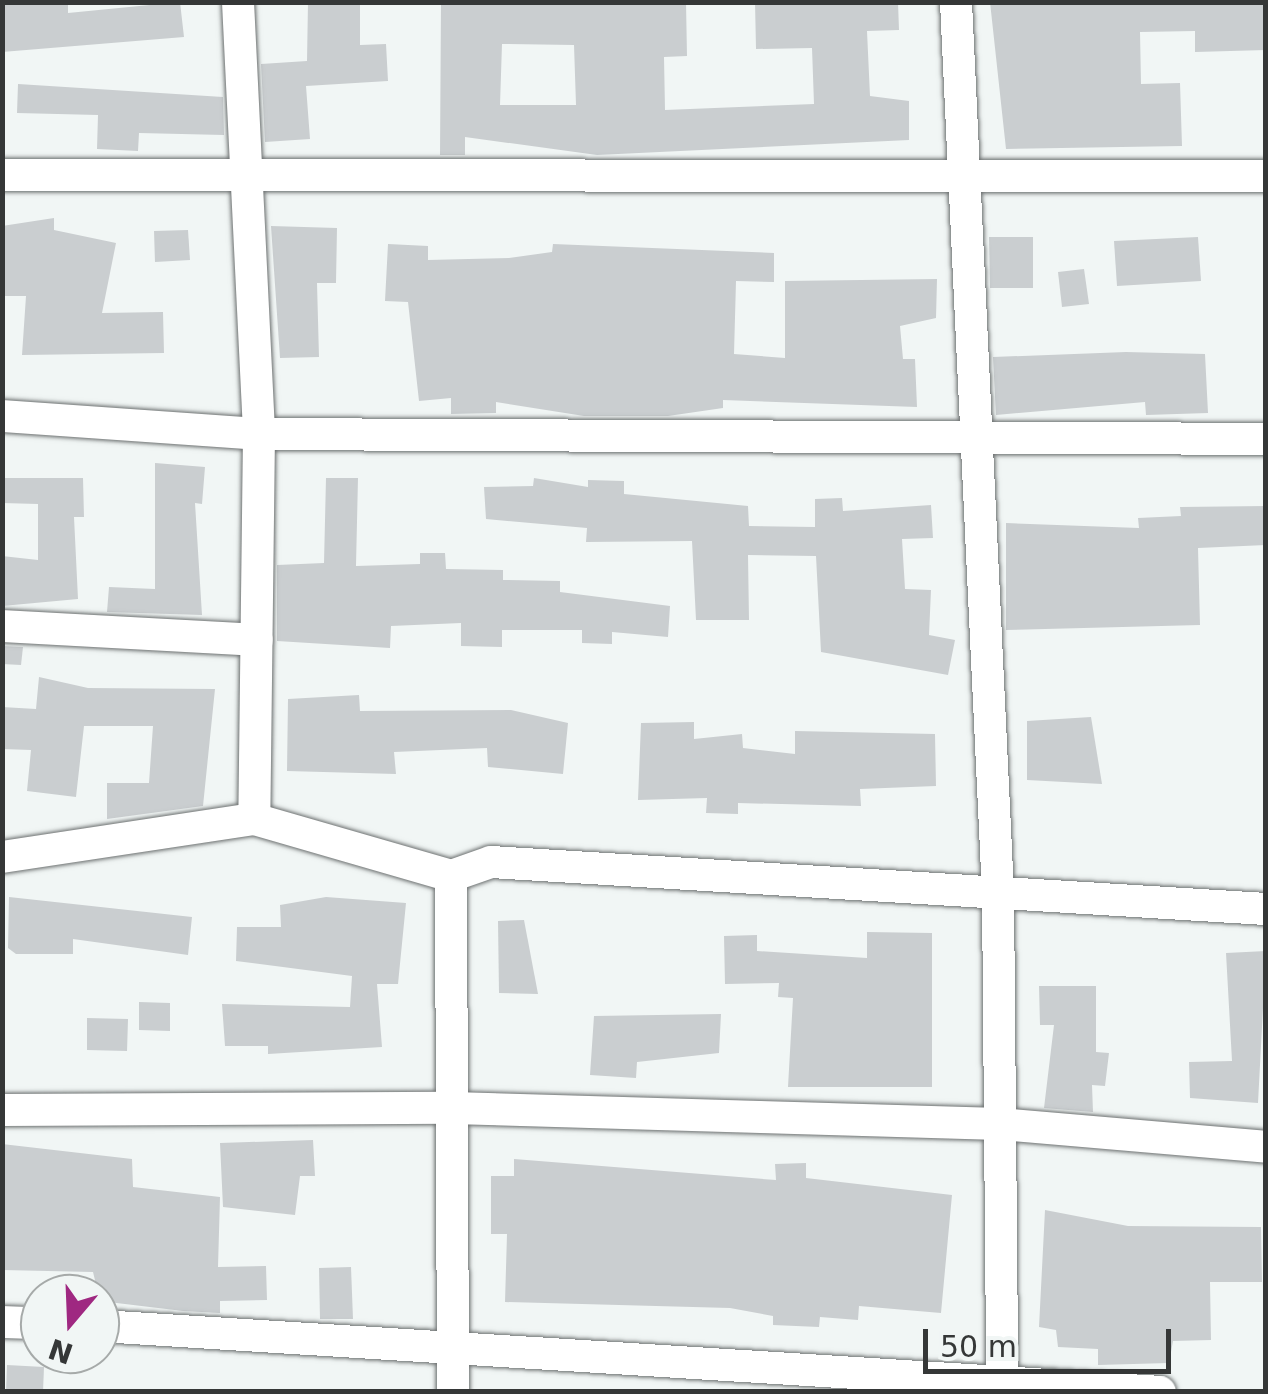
<!DOCTYPE html>
<style>
body{margin:0}
#map{position:relative;width:1268px;height:1394px;overflow:hidden;background:#f1f6f5;font-family:"DejaVu Sans",sans-serif}
div>[style]{position:absolute}
[style*='--x']{left:calc(var(--x)*1px);top:calc(var(--y)*1px);width:calc(var(--w)*1px);rotate:calc(var(--a)*1deg)}
.building>*{inset:0;background:#caced0}
.roads{filter:drop-shadow(0 0 2px #6d7171) drop-shadow(0 0 2px #6d7171)}
.minor>*{height:32px;margin:-16px;padding:0 16px;transform-origin:16px;border-radius:16px;background:#fff}
span{translate:-50% -50%;white-space:nowrap;text-align:center;line-height:1.15;-webkit-text-stroke:8px #f1f6f5;paint-order:stroke}
.frame{position:absolute;inset:0;border:5px solid #353737;pointer-events:none}
.north{position:absolute;left:20px;top:1274px;width:100px;height:100px;box-sizing:border-box;background:#f1f6f5;border:2px solid #a6aaa9;border-radius:50%;rotate:199deg;font-size:28px;font-weight:700;line-height:40px;text-align:center;color:#353737}
.north::after{content:'';display:block;margin:auto;width:35px;height:45px;background:#9f2881;clip-path:polygon(50% 0,100% 100%,50% 72%,0 100%)}
.scale{position:absolute;left:923px;top:1329px;width:248px;height:45px;box-sizing:border-box;border:5px solid #353737;border-top:0;padding-left:12px;font-size:30px;line-height:35px;white-space:nowrap;color:#353737;-webkit-text-stroke:8px #f1f6f5;paint-order:stroke}
</style>
<div id="map">
<div class="building">
<i style="clip-path:polygon(2px 2px,68px 2px,68px 13px,180px 2px,184px 37px,2px 52px)"></i>
<i style="clip-path:polygon(308px 2px,360px 2px,360px 45px,386px 44px,388px 81px,306px 86px,310px 139px,265px 142px,261px 64px,307px 61px)"></i>
<i style="clip-path:polygon(evenodd,441px 2px,686px 2px,687px 56px,664px 57px,665px 110px,814px 104px,812px 48px,756px 49px,755px 2px,898px 2px,899px 30px,867px 31px,870px 96px,909px 101px,909px 140px,597px 155px,465px 137px,465px 155px,440px 155px,441px 2px,502px 44px,574px 45px,576px 105px,500px 105px,502px 44px)"></i>
<i style="clip-path:polygon(990px 2px,1266px 2px,1266px 50px,1195px 52px,1195px 31px,1140px 32px,1141px 84px,1180px 83px,1182px 146px,1006px 149px)"></i>
<i style="clip-path:polygon(18px 84px,223px 97px,224px 135px,139px 133px,138px 151px,97px 149px,98px 115px,17px 113px)"></i>
<i style="clip-path:polygon(54px 218px,54px 230px,116px 243px,102px 313px,163px 312px,164px 353px,22px 355px,26px 296px,2px 296px,2px 226px)"></i>
<i style="clip-path:polygon(271px 226px,337px 228px,336px 283px,317px 283px,319px 357px,280px 358px)"></i>
<i style="clip-path:polygon(188px 230px,190px 260px,155px 262px,154px 231px)"></i>
<i style="clip-path:polygon(989px 237px,1033px 237px,1033px 288px,990px 288px)"></i>
<i style="clip-path:polygon(1198px 237px,1201px 281px,1117px 286px,1114px 241px)"></i>
<i style="clip-path:polygon(388px 244px,428px 246px,428px 260px,509px 258px,552px 252px,553px 244px,774px 253px,774px 282px,736px 281px,734px 354px,785px 358px,785px 281px,937px 279px,936px 318px,900px 326px,903px 359px,915px 359px,917px 407px,723px 400px,723px 408px,668px 416px,584px 416px,496px 402px,496px 413px,451px 414px,451px 398px,419px 401px,408px 302px,385px 301px)"></i>
<i style="clip-path:polygon(1084px 269px,1089px 304px,1062px 307px,1058px 272px)"></i>
<i style="clip-path:polygon(1126px 352px,1205px 354px,1208px 413px,1146px 415px,1145px 402px,996px 415px,993px 357px)"></i>
<i style="clip-path:polygon(155px 463px,205px 467px,202px 504px,195px 503px,202px 615px,107px 612px,109px 587px,155px 589px)"></i>
<i style="clip-path:polygon(2px 478px,83px 478px,84px 517px,74px 517px,78px 599px,2px 606px,2px 556px,38px 560px,38px 504px,2px 503px)"></i>
<i style="clip-path:polygon(326px 478px,358px 478px,356px 566px,420px 564px,420px 553px,445px 553px,446px 569px,503px 570px,503px 580px,560px 581px,560px 592px,670px 606px,668px 637px,612px 632px,612px 644px,582px 643px,582px 630px,502px 630px,502px 647px,461px 646px,461px 623px,391px 626px,390px 648px,277px 641px,277px 565px,324px 563px)"></i>
<i style="clip-path:polygon(534px 478px,588px 487px,588px 480px,624px 481px,624px 494px,748px 506px,749px 526px,815px 527px,815px 499px,842px 498px,843px 511px,931px 505px,933px 538px,902px 539px,905px 589px,931px 590px,929px 635px,955px 640px,948px 675px,821px 652px,816px 556px,748px 555px,749px 620px,696px 620px,692px 541px,586px 542px,587px 528px,486px 519px,484px 487px,533px 486px)"></i>
<i style="clip-path:polygon(1266px 506px,1266px 545px,1198px 548px,1200px 625px,1006px 630px,1006px 523px,1139px 528px,1138px 518px,1181px 516px,1180px 507px)"></i>
<i style="clip-path:polygon(2px 646px,23px 647px,21px 665px,2px 664px)"></i>
<i style="clip-path:polygon(39px 677px,88px 688px,215px 689px,203px 806px,107px 819px,107px 783px,149px 783px,153px 726px,84px 726px,76px 797px,27px 791px,31px 750px,2px 749px,2px 707px,36px 709px)"></i>
<i style="clip-path:polygon(359px 695px,360px 711px,511px 710px,568px 723px,563px 774px,488px 767px,487px 748px,394px 752px,396px 774px,287px 771px,288px 699px)"></i>
<i style="clip-path:polygon(1091px 717px,1102px 784px,1027px 780px,1027px 721px)"></i>
<i style="clip-path:polygon(694px 722px,694px 739px,742px 734px,743px 748px,795px 754px,795px 731px,935px 734px,936px 786px,860px 789px,861px 806px,738px 803px,738px 814px,706px 813px,707px 798px,638px 800px,641px 723px)"></i>
<i style="clip-path:polygon(9px 897px,192px 917px,188px 955px,73px 939px,73px 954px,16px 954px,8px 948px)"></i>
<i style="clip-path:polygon(326px 897px,406px 903px,398px 984px,377px 984px,382px 1047px,268px 1054px,268px 1046px,225px 1046px,222px 1004px,350px 1007px,352px 976px,236px 961px,237px 927px,281px 927px,280px 905px)"></i>
<i style="clip-path:polygon(524px 920px,538px 994px,499px 993px,498px 921px)"></i>
<i style="clip-path:polygon(867px 932px,932px 933px,932px 1087px,788px 1087px,793px 998px,778px 997px,779px 983px,725px 984px,724px 936px,757px 935px,757px 951px,867px 958px)"></i>
<i style="clip-path:polygon(1266px 951px,1258px 1103px,1190px 1098px,1189px 1062px,1232px 1061px,1226px 953px)"></i>
<i style="clip-path:polygon(1039px 986px,1096px 986px,1096px 1052px,1109px 1053px,1105px 1086px,1092px 1085px,1093px 1112px,1044px 1108px,1054px 1025px,1040px 1025px)"></i>
<i style="clip-path:polygon(139px 1002px,170px 1003px,170px 1031px,139px 1030px)"></i>
<i style="clip-path:polygon(721px 1014px,719px 1053px,637px 1062px,636px 1078px,590px 1075px,594px 1016px)"></i>
<i style="clip-path:polygon(87px 1018px,128px 1019px,127px 1051px,87px 1050px)"></i>
<i style="clip-path:polygon(313px 1140px,315px 1176px,300px 1176px,295px 1215px,223px 1207px,220px 1143px)"></i>
<i style="clip-path:polygon(2px 1144px,132px 1159px,133px 1187px,220px 1197px,218px 1267px,266px 1266px,267px 1300px,220px 1301px,220px 1313px,183px 1311px,100px 1301px,93px 1272px,2px 1270px)"></i>
<i style="clip-path:polygon(514px 1159px,776px 1180px,775px 1164px,806px 1163px,806px 1178px,952px 1195px,941px 1313px,859px 1306px,858px 1320px,820px 1317px,819px 1327px,773px 1325px,773px 1316px,730px 1308px,505px 1302px,507px 1234px,491px 1234px,491px 1176px,514px 1176px)"></i>
<i style="clip-path:polygon(1045px 1210px,1128px 1226px,1261px 1227px,1262px 1282px,1210px 1282px,1211px 1340px,1173px 1341px,1169px 1363px,1098px 1365px,1098px 1349px,1058px 1347px,1056px 1330px,1039px 1327px)"></i>
<i style="clip-path:polygon(351px 1267px,353px 1319px,320px 1319px,319px 1268px)"></i>
<i style="clip-path:polygon(7px 1365px,44px 1367px,43px 1392px,6px 1392px)"></i>
</div>
<div class="roads">
<div class="minor">
<i style="--x:238;--y:2;--w:433;--a:87.2"></i>
<i style="--x:259;--y:434;--w:385;--a:90.7"></i>
<i style="--x:956;--y:2;--w:892;--a:87.3"></i>
<i style="--x:998;--y:893;--w:499;--a:89.5"></i>
<i style="--x:2;--y:175;--w:1264;--a:0.05"></i>
<i style="--x:2;--y:416;--w:258;--a:4"></i>
<i style="--x:259;--y:434;--w:1007;--a:0.28"></i>
<i style="--x:2;--y:626;--w:255;--a:3.1"></i>
<i style="--x:2;--y:857;--w:255;--a:-8.6"></i>
<i style="--x:254;--y:819;--w:205;--a:16.1"></i>
<i style="--x:451;--y:876;--w:42;--a:-19.3"></i>
<i style="--x:491;--y:862;--w:776;--a:3.47"></i>
<i style="--x:451;--y:876;--w:516;--a:89.78"></i>
<i style="--x:2;--y:1110;--w:450;--a:-0.3"></i>
<i style="--x:452;--y:1108;--w:548;--a:1.67"></i>
<i style="--x:1000;--y:1124;--w:267;--a:4.9"></i>
<i style="--x:2;--y:1322;--w:38;--a:2"></i>
<i style="--x:100;--y:1326;--w:1062;--a:3.56"></i>
</div>
</div>
<div class="frame"></div>
<div class="north">N</div>
<div class="scale">50 m</div>
</div>
